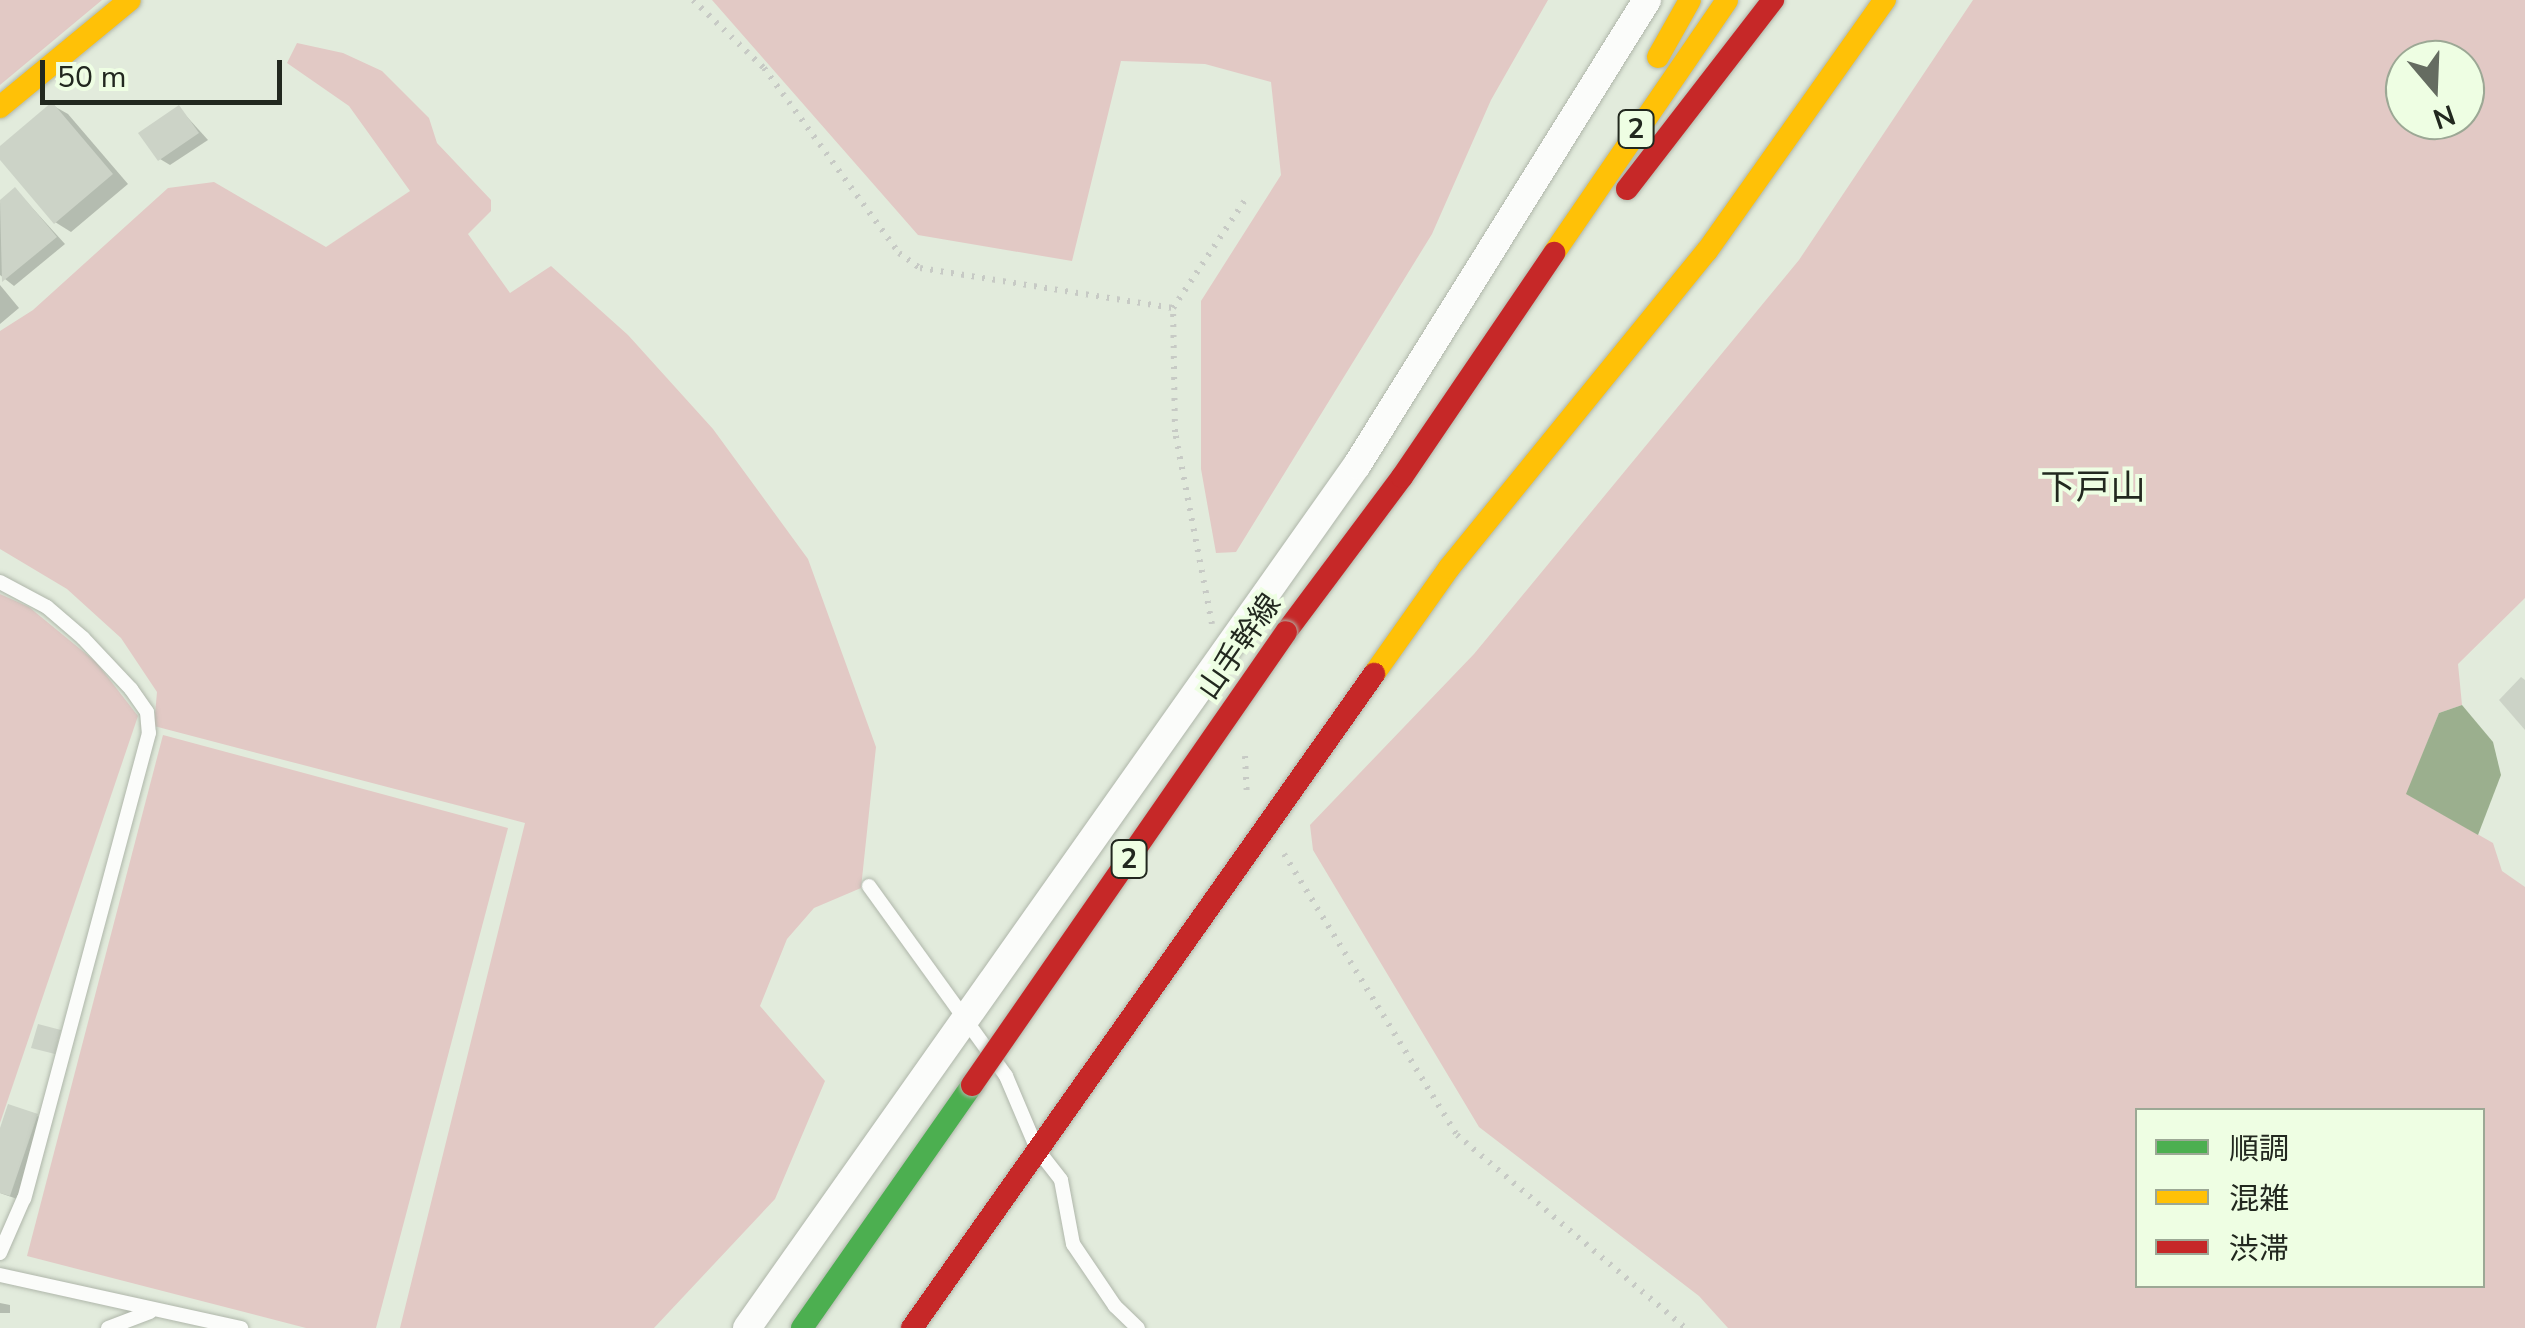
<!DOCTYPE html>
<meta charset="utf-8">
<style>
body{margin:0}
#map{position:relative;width:2525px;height:1328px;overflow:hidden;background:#e2ebdc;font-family:"Nunito Sans","Noto Sans JP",sans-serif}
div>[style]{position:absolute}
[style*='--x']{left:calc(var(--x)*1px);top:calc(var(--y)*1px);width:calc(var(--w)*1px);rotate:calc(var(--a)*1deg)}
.green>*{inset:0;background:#e2c9c5}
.water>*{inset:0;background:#9baf8e}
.shadow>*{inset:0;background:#0003}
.building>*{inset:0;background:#ccd3c7}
.path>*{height:6px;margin-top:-3px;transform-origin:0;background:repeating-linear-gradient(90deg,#c7cac5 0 2.5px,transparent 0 10.5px)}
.roads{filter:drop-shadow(0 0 2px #afb6aa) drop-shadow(0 0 2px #afb6aa)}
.lane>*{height:14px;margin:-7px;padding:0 7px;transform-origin:7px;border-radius:7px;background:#fbfcfa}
.street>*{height:28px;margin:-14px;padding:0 14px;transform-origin:14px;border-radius:14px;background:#fbfcfa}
.fast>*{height:22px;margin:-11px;padding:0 11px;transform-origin:11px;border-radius:11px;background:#4caf50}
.slow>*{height:22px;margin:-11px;padding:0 11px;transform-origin:11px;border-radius:11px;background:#ffc107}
.jam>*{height:22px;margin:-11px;padding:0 11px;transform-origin:11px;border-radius:11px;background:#c62828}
.bridges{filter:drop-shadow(0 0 2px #afb6aa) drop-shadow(0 0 2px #afb6aa)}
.jam-bridge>*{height:22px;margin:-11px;padding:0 11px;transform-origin:11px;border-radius:11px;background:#c62828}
span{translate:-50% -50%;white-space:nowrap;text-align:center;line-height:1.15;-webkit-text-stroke:8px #eefee3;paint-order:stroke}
.shield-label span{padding:2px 8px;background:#eefee3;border:2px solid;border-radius:8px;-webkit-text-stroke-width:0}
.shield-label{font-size:28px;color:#22281f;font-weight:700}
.street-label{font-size:30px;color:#22281f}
.quarter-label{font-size:35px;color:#22281f}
.legend{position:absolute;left:2135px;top:1108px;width:350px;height:180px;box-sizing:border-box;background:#eefee3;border:2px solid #9ca895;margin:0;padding:12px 18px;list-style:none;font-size:30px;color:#22281f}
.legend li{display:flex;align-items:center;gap:20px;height:50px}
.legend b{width:50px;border:2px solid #9ca895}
.north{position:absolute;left:2385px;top:40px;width:100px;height:100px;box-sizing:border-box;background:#eefee3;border:2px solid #9ca895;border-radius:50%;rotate:161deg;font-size:28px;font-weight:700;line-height:40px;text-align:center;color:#22281f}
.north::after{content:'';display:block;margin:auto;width:35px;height:45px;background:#656c61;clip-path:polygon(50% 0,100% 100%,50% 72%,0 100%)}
.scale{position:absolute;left:40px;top:60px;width:242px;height:45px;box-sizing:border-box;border:5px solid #22281f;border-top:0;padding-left:12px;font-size:30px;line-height:35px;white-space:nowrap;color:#22281f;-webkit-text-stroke:8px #eefee3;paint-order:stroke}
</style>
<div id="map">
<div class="green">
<i style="clip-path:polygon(0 0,102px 0,0 85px)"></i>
<i style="clip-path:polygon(712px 0,1548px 0,1491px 100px,1432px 234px,1236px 552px,1216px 553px,1201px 469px,1201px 301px,1281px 175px,1271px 82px,1205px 64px,1121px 61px,1072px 261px,918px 235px)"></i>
<i style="clip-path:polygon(evenodd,1973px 0,2525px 0,2525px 598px,2458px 664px,2462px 705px,2439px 713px,2407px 794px,2493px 843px,2502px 871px,2525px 887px,2525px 1328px,1728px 1328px,1699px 1296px,1479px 1127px,1313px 850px,1310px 825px,1474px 654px,1799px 260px,1973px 0,2405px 60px,2465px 60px,2465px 120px,2405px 120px,2405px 60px,1973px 0,2138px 1110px,2482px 1110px,2482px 1286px,2138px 1286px,2138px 1110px)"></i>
<i style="clip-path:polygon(297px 43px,343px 53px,382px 71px,429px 118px,437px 143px,491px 200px,491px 211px,468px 234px,510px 293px,551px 266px,628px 335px,713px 429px,808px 559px,876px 747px,861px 888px,814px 908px,787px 939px,760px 1006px,825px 1081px,775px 1199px,654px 1328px,400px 1328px,525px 823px,154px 726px,157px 692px,121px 638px,67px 589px,0 549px,0 331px,33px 310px,168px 188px,214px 182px,326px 247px,410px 191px,349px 106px,287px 63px)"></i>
<i style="clip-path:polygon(0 594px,29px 607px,96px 662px,138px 716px,0 1123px)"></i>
<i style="clip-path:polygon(163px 735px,508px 828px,376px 1328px,306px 1328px,27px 1256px)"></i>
</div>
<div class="water">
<i style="clip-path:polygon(2462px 705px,2493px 742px,2501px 775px,2478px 835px,2406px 794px,2439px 713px)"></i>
</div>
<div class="shadow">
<i style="clip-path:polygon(52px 105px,68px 114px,128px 184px,71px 232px,55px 222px,0 156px,0 149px)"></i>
<i style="clip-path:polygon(179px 108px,208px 140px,170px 165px,160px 159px)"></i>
<i style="clip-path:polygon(16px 190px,65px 244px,14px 286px,0 275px,0 203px)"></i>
<i style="clip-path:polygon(0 285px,19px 308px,0 324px)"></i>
<i style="clip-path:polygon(37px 1116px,47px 1122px,20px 1200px,0 1193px,0 1136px)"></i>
<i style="clip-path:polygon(0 1303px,10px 1305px,10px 1313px,0 1313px)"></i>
</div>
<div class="building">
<i style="clip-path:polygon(52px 102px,113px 174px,54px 224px,0 160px,0 146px)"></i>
<i style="clip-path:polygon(179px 105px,199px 133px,158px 161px,138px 133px)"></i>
<i style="clip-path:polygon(15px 187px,57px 237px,2px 282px,0 200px)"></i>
<i style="clip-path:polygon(2521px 677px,2525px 680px,2525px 730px,2499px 700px)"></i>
<i style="clip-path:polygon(38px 1024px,61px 1030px,55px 1054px,31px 1048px)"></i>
<i style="clip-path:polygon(8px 1104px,38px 1114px,10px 1196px,0 1193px,0 1128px)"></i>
</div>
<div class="path">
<i style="--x:693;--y:0;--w:98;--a:43.8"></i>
<i style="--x:764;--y:68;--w:229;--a:53.9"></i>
<i style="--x:899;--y:253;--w:26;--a:36"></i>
<i style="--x:920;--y:268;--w:256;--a:9"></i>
<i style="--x:1212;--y:624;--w:196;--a:-100.9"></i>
<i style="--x:1175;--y:432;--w:124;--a:-90.9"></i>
<i style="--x:1173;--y:308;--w:130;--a:-56.3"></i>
<i style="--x:1245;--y:756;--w:42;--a:87.3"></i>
<i style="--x:1284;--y:854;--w:330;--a:58.4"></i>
<i style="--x:1457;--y:1135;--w:299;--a:40.2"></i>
</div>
<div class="roads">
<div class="lane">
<i style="--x:0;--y:582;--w:53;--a:28"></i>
<i style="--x:47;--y:607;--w:48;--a:40.7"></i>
<i style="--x:83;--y:638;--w:70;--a:46.7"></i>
<i style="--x:131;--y:689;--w:28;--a:55"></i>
<i style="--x:147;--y:712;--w:21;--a:85"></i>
<i style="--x:149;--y:733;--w:482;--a:105"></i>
<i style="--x:24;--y:1198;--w:60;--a:113.6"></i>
<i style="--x:869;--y:886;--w:234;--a:54.2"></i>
<i style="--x:1006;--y:1076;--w:79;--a:67"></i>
<i style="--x:1037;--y:1149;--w:39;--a:52"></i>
<i style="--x:1061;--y:1180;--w:65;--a:79.4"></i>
<i style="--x:1073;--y:1244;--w:75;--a:55.9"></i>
<i style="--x:1115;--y:1306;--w:32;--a:44"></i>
<i style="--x:0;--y:1275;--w:247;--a:12.4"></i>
<i style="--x:108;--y:1328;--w:45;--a:-20.9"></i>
</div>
<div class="street">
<i style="--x:747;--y:1328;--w:1057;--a:-54.75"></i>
<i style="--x:1357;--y:465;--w:548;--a:-58.05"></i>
</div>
<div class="fast">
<i style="--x:802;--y:1328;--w:297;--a:-55"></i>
</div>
<div class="slow">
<i style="--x:1658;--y:57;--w:65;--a:-60.7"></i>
<i style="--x:0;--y:107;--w:168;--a:-39.5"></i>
<i style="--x:1554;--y:253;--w:306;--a:-55.6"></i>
<i style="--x:1374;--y:674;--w:130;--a:-54.7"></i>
<i style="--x:1449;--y:568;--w:409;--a:-50.9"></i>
<i style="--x:1707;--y:251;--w:308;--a:-54.7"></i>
</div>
<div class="jam">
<i style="--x:1627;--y:189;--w:239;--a:-52.3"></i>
<i style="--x:1286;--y:632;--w:194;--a:-53.2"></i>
<i style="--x:1402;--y:477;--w:271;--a:-55.8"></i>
<i style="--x:912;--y:1328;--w:801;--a:-54.76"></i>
</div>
</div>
<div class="bridges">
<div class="jam-bridge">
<i style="--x:972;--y:1085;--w:551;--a:-55.27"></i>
</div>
</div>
<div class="shield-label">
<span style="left:1636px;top:129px">2</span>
<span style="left:1129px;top:859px">2</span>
</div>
<div class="street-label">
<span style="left:1240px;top:647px;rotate:-55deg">山手幹線</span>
</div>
<div class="quarter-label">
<span style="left:2093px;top:488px">下戸山</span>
</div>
<ul class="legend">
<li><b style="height:12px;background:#4caf50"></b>順調</li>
<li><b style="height:12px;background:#ffc107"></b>混雑</li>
<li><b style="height:12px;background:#c62828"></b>渋滞</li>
</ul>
<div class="north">N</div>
<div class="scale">50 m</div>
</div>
